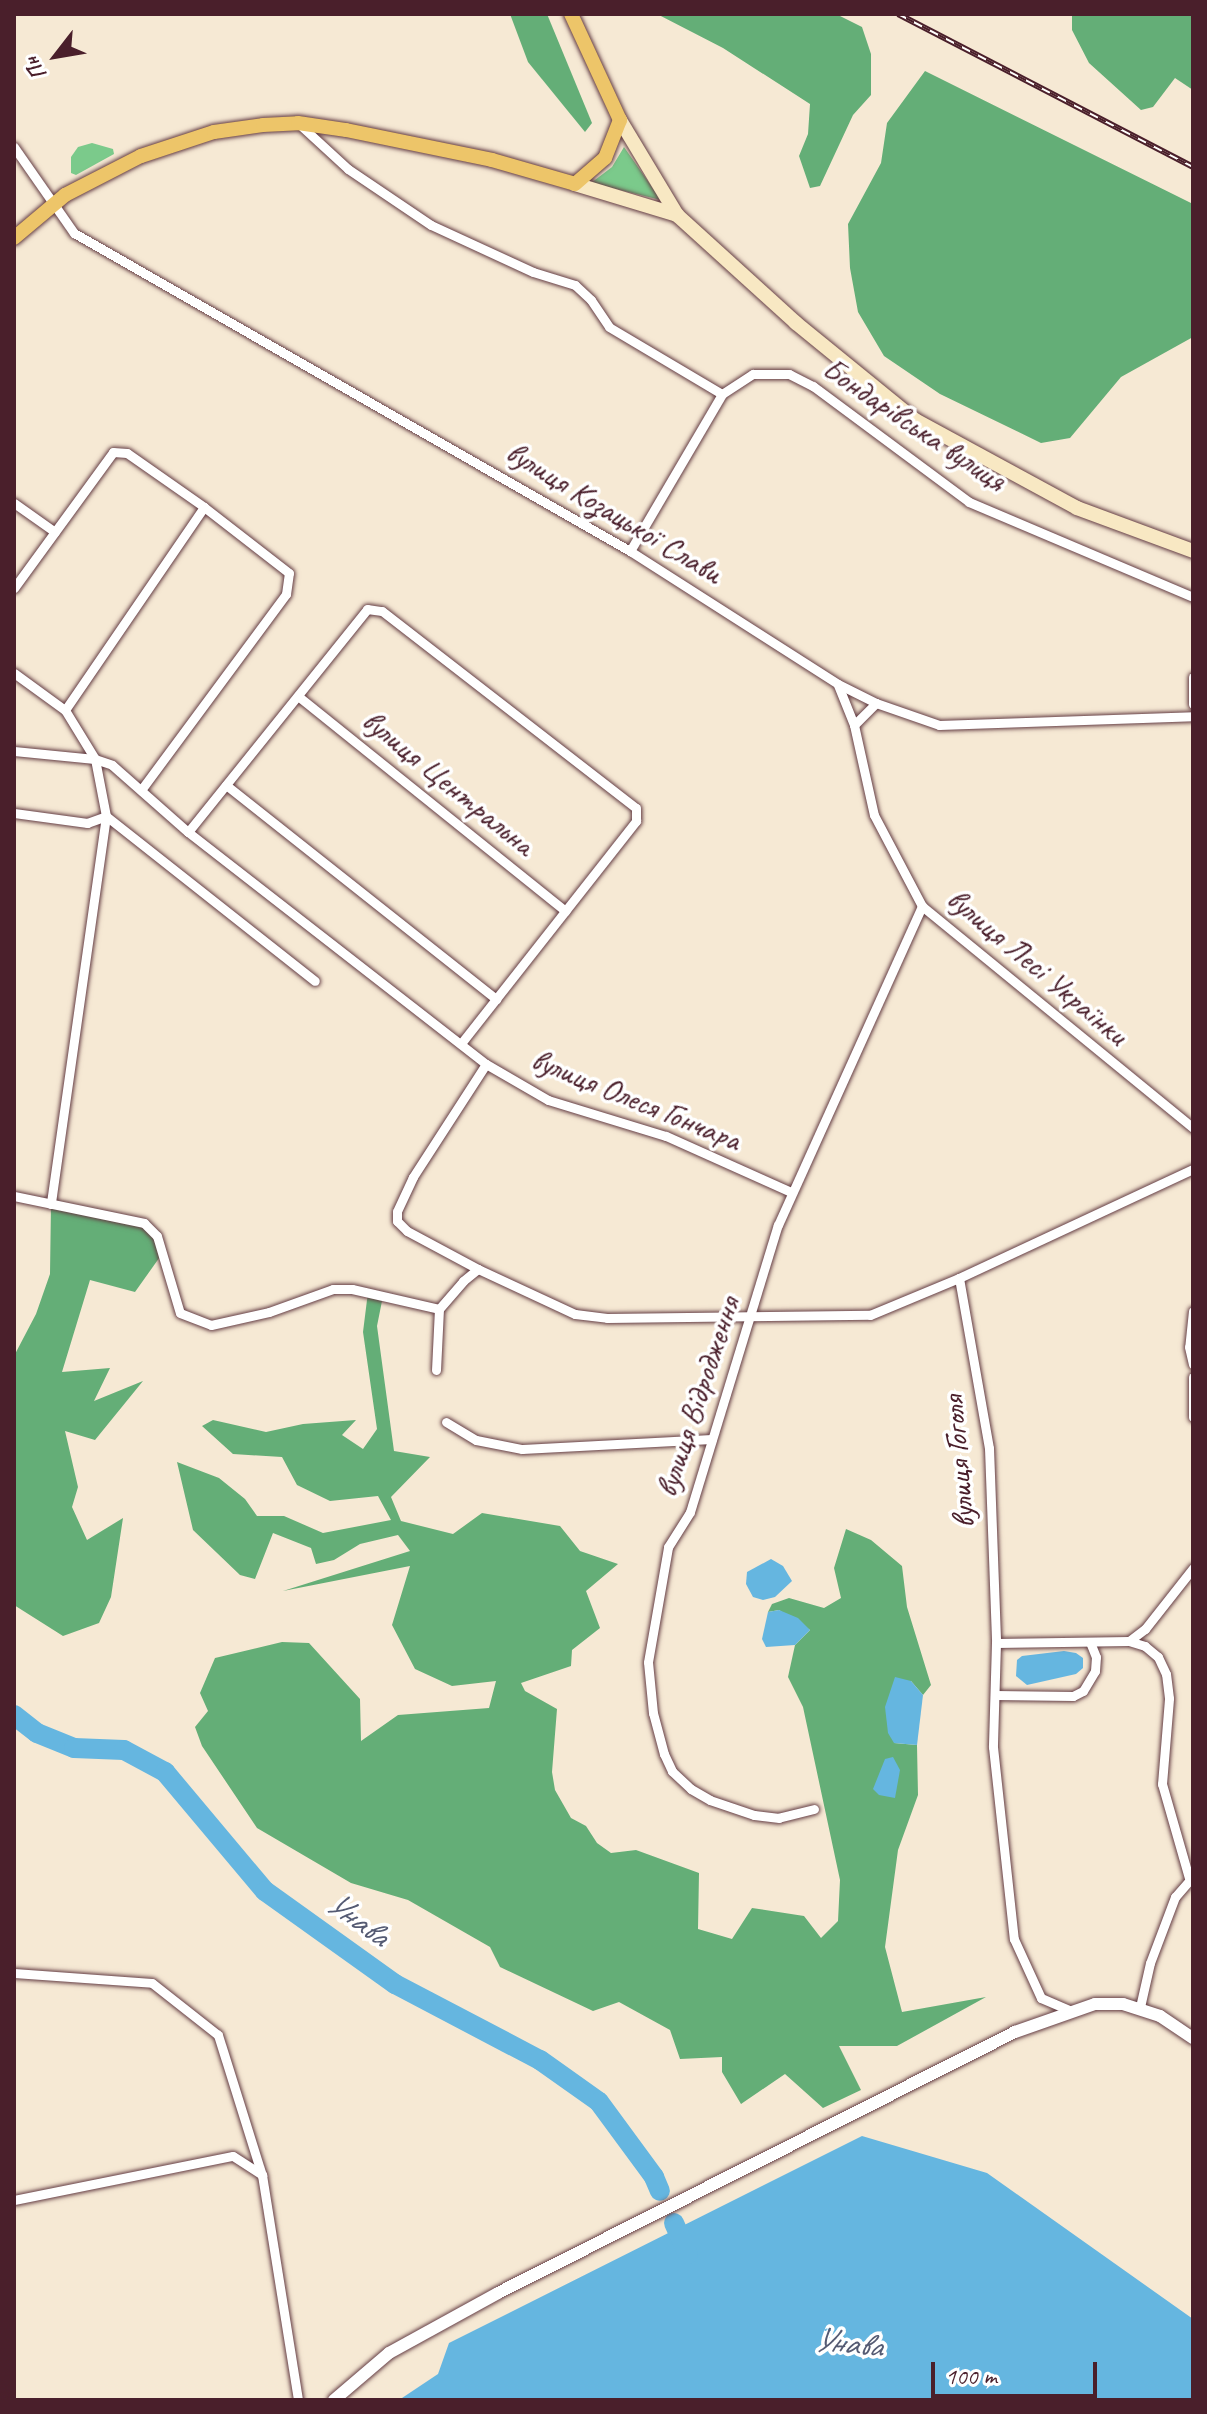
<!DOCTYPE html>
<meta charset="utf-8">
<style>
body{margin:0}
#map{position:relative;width:1207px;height:2414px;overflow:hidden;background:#f6e9d4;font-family:Caveat,sans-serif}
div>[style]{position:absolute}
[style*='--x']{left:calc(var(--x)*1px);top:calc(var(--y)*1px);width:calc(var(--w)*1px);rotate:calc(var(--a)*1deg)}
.green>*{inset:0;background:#7bca8b}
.forest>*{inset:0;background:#64ae77}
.water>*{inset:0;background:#65b6e0}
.river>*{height:20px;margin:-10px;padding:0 10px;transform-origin:10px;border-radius:10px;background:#65b6e0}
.roads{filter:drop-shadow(0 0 2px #643d44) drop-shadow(0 0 2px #643d44)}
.minor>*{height:9px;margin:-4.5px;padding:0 4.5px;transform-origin:4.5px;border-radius:4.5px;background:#fff}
.tertiary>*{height:12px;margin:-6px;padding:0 6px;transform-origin:6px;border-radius:6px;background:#fff}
.secondary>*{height:14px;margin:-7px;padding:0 7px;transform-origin:7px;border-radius:7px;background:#f8e8c3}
.primary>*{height:14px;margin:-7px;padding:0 7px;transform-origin:7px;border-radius:7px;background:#edc569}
.rail>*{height:6px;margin-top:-3px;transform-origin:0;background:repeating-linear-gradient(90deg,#fff 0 9px,#4a1f2b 0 18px);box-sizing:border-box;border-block:2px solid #4a1f2b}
span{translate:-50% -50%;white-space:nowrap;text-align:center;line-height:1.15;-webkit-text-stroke:7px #fff;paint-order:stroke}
.street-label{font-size:32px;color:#4a1f2b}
.water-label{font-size:34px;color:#555b73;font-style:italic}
.frame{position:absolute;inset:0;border:16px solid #4a1f2b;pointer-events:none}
.north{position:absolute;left:16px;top:16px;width:80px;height:80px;-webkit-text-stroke:6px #fff;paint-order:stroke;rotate:239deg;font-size:22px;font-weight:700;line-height:32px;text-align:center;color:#4a1f2b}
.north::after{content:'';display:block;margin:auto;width:28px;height:36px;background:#4a1f2b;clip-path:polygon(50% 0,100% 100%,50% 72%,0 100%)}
.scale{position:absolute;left:931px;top:2362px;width:166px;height:36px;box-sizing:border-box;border:4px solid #4a1f2b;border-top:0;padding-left:10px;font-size:24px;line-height:28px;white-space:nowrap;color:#4a1f2b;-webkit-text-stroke:6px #fff;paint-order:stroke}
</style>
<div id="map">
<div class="green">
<i style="clip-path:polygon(92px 143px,113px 149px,114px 154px,76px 175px,71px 173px,71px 157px,78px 147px)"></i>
<i style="clip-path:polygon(624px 147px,661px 200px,591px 183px,612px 167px)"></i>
</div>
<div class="forest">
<i style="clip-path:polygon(510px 14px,547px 14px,592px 123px,585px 132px,528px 62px)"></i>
<i style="clip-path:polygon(657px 14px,836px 14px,862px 27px,871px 54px,871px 95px,853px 115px,820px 186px,810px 188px,799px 156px,808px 134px,810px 104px,723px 48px)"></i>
<i style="clip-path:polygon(1072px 14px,1193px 14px,1193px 90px,1175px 78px,1153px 107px,1141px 110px,1089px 63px,1072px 30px)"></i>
<i style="clip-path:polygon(925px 71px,1193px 204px,1193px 337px,1121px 377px,1070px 438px,1041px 443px,940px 394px,884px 356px,858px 312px,850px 268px,848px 224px,881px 163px,887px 123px)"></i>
<i style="clip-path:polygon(51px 1204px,144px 1223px,157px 1236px,162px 1254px,135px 1292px,90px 1280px,62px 1372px,110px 1368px,94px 1401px,143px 1381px,95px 1440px,65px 1431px,78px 1487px,72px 1507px,87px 1540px,123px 1518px,111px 1597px,99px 1623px,63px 1636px,14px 1605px,14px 1356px,36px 1314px,50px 1274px)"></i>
<i style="clip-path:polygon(368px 1292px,383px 1296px,377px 1326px,394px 1451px,430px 1457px,391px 1497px,401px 1521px,453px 1534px,482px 1513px,560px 1526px,580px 1551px,618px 1564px,586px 1591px,600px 1628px,572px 1650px,571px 1666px,521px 1683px,525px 1691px,557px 1709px,552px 1772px,555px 1790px,571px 1818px,586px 1826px,597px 1843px,611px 1853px,636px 1850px,699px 1873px,698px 1929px,732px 1939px,752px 1908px,804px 1916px,821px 1938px,838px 1921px,840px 1880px,803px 1707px,788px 1677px,795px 1645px,810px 1630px,779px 1610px,768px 1612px,772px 1604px,789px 1598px,824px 1608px,841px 1598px,834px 1568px,846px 1529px,871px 1540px,902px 1566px,907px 1607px,931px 1685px,923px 1695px,911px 1681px,894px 1743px,917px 1745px,918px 1795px,898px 1850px,885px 1947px,902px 2012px,986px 1997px,897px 2046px,839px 2046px,861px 2090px,823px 2108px,785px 2074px,741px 2104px,722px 2072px,722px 2057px,680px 2059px,670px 2030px,619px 2002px,593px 2011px,500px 1967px,490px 1947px,408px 1900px,351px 1883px,257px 1828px,202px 1746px,195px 1727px,208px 1711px,200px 1693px,215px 1658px,282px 1642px,309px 1643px,360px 1699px,361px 1741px,398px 1715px,489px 1708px,496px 1681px,452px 1686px,415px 1669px,392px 1625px,410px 1566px,283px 1591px,410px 1551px,398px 1535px,360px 1544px,334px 1560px,316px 1564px,311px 1548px,273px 1533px,255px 1579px,240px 1575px,193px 1530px,177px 1462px,219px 1478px,245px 1499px,257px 1516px,284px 1516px,323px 1533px,391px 1520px,378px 1496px,330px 1501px,297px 1485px,282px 1457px,233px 1454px,202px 1426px,213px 1420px,266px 1432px,303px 1424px,356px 1420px,342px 1435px,363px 1449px,377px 1429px,363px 1332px)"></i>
</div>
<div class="water">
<i style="clip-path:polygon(771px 1559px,783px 1566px,792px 1581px,775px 1597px,763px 1600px,753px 1597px,746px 1584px,747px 1572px)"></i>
<i style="clip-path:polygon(779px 1610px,798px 1618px,810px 1630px,795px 1645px,766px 1647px,762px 1639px,768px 1612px)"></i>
<i style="clip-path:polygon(1064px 1651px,1076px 1653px,1083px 1658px,1083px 1668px,1076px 1674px,1027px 1685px,1016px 1676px,1017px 1660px,1022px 1656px)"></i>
<i style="clip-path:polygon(895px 1677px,911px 1681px,923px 1695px,917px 1745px,894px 1743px,888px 1733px,885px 1707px)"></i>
<i style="clip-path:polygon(893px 1757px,900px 1770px,895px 1798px,879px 1795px,873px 1789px,885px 1759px)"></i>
<i style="clip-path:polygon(862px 2136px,987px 2173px,1193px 2319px,1193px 2400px,399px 2400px,438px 2374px,449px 2343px)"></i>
</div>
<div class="river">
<i style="--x:14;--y:1715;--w:29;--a:38"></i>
<i style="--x:37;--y:1733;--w:40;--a:22"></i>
<i style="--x:74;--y:1748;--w:50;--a:2.3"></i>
<i style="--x:124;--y:1750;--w:47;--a:28.2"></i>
<i style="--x:165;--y:1772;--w:155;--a:50"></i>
<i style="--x:265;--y:1891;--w:160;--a:35.6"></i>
<i style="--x:395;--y:1984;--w:164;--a:27.7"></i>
<i style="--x:540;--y:2060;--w:72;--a:35.4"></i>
<i style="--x:599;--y:2102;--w:93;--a:53.7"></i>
<i style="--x:654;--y:2177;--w:15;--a:67"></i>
<i style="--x:674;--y:2223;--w:34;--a:66"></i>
</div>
<div class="roads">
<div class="minor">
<i style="--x:298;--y:123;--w:68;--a:42.6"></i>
<i style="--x:348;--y:169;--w:100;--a:34"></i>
<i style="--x:431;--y:225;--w:112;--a:24.7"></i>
<i style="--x:533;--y:272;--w:44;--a:17.2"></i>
<i style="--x:575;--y:285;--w:22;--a:43"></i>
<i style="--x:591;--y:300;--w:32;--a:56"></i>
<i style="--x:609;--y:327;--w:131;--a:30.7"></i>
<i style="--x:722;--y:394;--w:37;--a:-33"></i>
<i style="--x:753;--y:374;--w:36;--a:0"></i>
<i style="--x:789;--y:374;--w:27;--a:27"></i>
<i style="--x:813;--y:386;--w:194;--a:36.6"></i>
<i style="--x:969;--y:502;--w:243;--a:23"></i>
<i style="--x:14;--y:147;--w:105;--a:55.1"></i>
<i style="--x:74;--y:233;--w:641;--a:29.77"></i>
<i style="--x:630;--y:551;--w:247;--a:32.6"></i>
<i style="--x:838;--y:684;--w:42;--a:26.6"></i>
<i style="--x:876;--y:703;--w:67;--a:19.2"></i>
<i style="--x:939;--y:725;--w:254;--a:-2"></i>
<i style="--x:14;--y:503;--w:50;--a:35.3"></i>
<i style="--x:630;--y:551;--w:182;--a:-59.6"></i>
<i style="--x:14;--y:588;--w:168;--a:-53.9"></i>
<i style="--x:113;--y:452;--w:14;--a:4"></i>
<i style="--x:127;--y:453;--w:94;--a:35"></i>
<i style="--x:204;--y:507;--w:246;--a:124.4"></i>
<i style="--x:14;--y:673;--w:63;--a:36"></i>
<i style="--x:65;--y:710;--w:57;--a:58.5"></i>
<i style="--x:95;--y:759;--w:58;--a:79.1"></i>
<i style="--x:106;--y:816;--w:392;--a:98.1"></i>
<i style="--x:1193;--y:677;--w:27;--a:90"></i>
<i style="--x:838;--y:685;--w:43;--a:68.2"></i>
<i style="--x:854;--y:725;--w:92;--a:77.5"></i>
<i style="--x:874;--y:815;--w:103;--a:62.2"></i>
<i style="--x:922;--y:906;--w:350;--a:39.3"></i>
<i style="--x:298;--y:696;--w:343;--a:38.8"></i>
<i style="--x:854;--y:725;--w:31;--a:-45"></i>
<i style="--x:14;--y:751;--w:81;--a:5.6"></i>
<i style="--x:95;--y:759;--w:18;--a:19"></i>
<i style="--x:112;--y:765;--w:101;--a:41.4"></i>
<i style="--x:188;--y:832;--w:378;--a:37.9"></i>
<i style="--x:486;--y:1064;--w:72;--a:30.1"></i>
<i style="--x:548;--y:1100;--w:123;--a:17"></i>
<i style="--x:666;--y:1136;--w:137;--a:24.1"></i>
<i style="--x:226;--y:785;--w:345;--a:38.4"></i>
<i style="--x:141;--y:790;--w:244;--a:-53.5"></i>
<i style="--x:286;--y:594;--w:21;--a:-82"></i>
<i style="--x:289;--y:573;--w:108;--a:-142.2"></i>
<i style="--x:14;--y:813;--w:74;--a:7.8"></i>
<i style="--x:87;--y:823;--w:20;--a:-20"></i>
<i style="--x:106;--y:816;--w:266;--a:38.3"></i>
<i style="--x:188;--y:832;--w:286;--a:-51.2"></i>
<i style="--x:367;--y:609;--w:15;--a:8"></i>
<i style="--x:382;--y:611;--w:321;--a:37.8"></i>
<i style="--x:636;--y:808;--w:13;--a:90"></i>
<i style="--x:636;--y:821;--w:283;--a:128.2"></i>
<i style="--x:486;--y:1064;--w:135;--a:122.9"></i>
<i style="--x:413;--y:1177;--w:38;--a:115"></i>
<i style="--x:397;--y:1212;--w:9;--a:90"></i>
<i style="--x:397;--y:1221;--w:14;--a:45"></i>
<i style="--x:407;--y:1231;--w:81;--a:28.2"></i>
<i style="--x:478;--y:1269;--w:107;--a:24.9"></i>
<i style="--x:575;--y:1314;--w:32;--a:7"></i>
<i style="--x:607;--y:1318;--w:263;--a:-0.7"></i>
<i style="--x:870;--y:1315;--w:96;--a:-22.6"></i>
<i style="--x:959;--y:1278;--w:258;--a:-25"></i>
<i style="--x:14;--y:1196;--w:133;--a:11.7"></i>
<i style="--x:144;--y:1223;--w:18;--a:45"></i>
<i style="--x:157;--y:1236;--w:80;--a:73.4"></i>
<i style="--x:180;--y:1313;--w:33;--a:21"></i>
<i style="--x:211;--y:1325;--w:59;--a:-12.6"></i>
<i style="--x:269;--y:1312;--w:68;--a:-19.8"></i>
<i style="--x:333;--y:1289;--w:19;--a:0"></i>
<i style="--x:352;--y:1289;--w:89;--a:12.9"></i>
<i style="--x:959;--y:1278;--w:173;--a:80"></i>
<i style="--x:989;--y:1448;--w:195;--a:87.9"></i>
<i style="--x:996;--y:1643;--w:104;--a:91.7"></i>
<i style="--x:993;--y:1747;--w:193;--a:83.8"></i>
<i style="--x:1014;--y:1939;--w:65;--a:65.4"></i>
<i style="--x:1041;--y:1998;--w:34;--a:23"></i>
<i style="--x:1193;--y:1311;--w:36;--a:96"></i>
<i style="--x:1189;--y:1347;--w:18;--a:77"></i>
<i style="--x:436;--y:1370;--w:61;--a:-87.2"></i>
<i style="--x:439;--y:1309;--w:37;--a:-49"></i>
<i style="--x:463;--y:1281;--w:19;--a:-39"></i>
<i style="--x:1193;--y:1377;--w:40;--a:90"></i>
<i style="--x:446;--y:1422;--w:35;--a:31"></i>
<i style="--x:476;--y:1440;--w:47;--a:11.1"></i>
<i style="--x:522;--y:1449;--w:190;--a:-3"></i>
<i style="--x:996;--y:1643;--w:133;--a:-0.9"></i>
<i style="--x:995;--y:1695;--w:78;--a:0.7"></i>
<i style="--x:1073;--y:1696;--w:11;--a:-27"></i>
<i style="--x:1083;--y:1691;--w:23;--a:-59"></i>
<i style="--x:1095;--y:1671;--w:14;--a:-86"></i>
<i style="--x:1096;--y:1657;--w:16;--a:-112"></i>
<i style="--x:814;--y:1809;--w:36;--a:166"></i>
<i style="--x:779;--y:1818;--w:25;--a:-173"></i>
<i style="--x:754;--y:1815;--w:46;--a:-161.2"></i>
<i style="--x:710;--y:1800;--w:22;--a:-150"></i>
<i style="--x:691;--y:1789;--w:26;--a:-137"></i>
<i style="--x:672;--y:1771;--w:19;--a:-115"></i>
<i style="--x:664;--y:1754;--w:42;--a:-105"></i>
<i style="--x:653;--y:1713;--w:51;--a:-95.6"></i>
<i style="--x:648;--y:1662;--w:117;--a:-80.1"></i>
<i style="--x:668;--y:1547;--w:41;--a:-57.8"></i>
<i style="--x:690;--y:1512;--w:300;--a:-73"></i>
<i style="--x:778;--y:1225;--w:350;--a:-65.7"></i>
<i style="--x:1189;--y:1878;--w:98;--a:-106"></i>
<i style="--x:1162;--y:1784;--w:86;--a:-85.3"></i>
<i style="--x:1169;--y:1698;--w:24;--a:-97"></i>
<i style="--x:1166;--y:1674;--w:19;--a:-115"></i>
<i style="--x:1158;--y:1657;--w:17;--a:-140"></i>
<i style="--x:1145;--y:1646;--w:17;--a:-163"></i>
<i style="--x:1129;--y:1641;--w:20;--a:-37"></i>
<i style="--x:1145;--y:1629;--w:78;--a:-51.8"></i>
<i style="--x:14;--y:1973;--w:138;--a:4.1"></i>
<i style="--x:152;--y:1983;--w:84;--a:38.2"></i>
<i style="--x:218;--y:2035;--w:147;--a:72.6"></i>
<i style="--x:1140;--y:2007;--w:45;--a:-77.2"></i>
<i style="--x:1150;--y:1963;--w:71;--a:-69.3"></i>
<i style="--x:1175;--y:1897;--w:28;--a:-49"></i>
<i style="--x:14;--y:2200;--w:223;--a:-11.4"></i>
<i style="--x:233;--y:2156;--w:35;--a:33"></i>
<i style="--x:262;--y:2175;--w:228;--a:80.9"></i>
</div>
<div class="tertiary">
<i style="--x:334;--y:2400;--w:72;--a:-40.5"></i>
<i style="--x:389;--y:2353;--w:124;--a:-28.8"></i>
<i style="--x:498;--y:2293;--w:579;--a:-26.79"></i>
<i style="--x:1015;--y:2032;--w:85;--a:-19.3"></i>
<i style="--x:1095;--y:2004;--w:28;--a:0"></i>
<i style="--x:1123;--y:2004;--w:39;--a:18"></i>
<i style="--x:1160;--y:2016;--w:40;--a:34"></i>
</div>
<div class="secondary">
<i style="--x:620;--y:120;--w:111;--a:59"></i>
<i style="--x:677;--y:215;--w:161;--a:42.2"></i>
<i style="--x:796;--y:323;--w:154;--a:39.2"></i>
<i style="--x:915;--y:420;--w:184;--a:28.5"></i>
<i style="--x:1077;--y:508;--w:124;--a:20.3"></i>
<i style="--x:575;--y:184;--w:107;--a:16.9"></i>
</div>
<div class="primary">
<i style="--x:14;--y:238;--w:67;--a:-40.1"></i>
<i style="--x:65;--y:195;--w:85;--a:-27.2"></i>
<i style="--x:141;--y:156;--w:77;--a:-18.2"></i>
<i style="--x:214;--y:132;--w:49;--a:-8.1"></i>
<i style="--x:263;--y:125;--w:35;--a:-3"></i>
<i style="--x:298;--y:123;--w:49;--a:8.3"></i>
<i style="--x:346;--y:130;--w:149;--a:11.6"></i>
<i style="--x:492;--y:160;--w:86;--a:16.1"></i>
<i style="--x:575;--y:184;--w:40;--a:-41"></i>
<i style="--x:605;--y:158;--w:41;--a:-68.5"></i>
<i style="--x:620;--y:120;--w:117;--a:-114.8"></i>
</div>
</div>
<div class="rail">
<i style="--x:898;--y:14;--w:332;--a:27.4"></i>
</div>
<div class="street-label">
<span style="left:914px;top:425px;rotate:34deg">Бондарівська вулиця</span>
<span style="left:614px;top:513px;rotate:31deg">вулиця Козацької Слави</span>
<span style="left:448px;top:783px;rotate:39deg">вулиця Центральна</span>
<span style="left:1037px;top:967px;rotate:40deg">вулиця Лесі Українки</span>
<span style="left:636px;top:1100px;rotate:22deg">вулиця Олеся Гончара</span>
<span style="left:698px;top:1397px;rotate:-72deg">вулиця Відродження</span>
<span style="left:959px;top:1462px;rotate:-95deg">вулиця Гоголя</span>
</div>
<div class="water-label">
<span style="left:358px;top:1918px;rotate:36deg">Унава</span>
<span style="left:848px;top:2342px;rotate:6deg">Унава</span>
</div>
<div class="frame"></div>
<div class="north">Пн</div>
<div class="scale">100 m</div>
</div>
